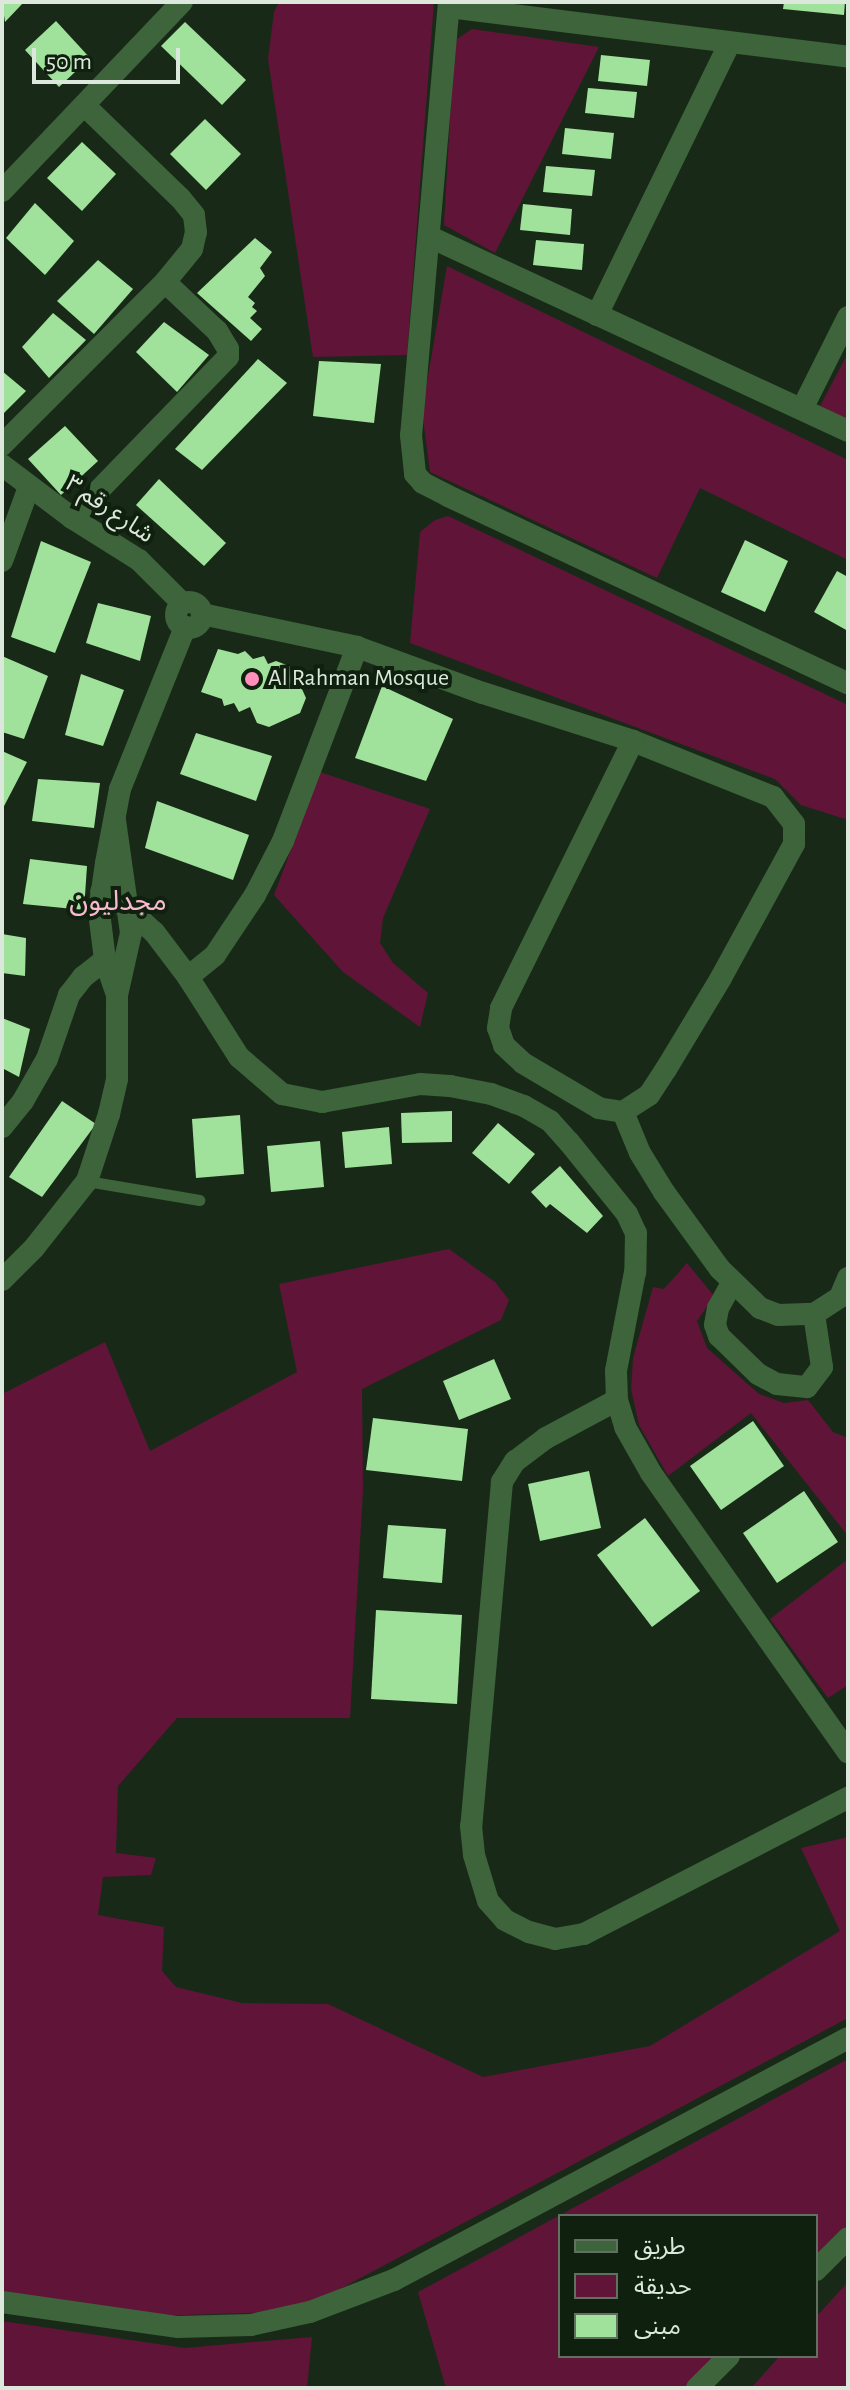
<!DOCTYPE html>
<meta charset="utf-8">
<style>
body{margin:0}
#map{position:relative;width:850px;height:2390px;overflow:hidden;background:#182a17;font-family:"Alegreya Sans","Noto Sans Arabic",sans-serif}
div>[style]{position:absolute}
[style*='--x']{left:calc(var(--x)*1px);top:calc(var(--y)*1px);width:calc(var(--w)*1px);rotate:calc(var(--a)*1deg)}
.green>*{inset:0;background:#601438}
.building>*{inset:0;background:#a0e29c}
.service>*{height:11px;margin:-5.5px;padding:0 5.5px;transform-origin:5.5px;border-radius:5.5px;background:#3d643a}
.minor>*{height:22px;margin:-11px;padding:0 11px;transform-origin:11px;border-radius:11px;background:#3d643a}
.tertiary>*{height:22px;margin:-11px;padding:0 11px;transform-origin:11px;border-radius:11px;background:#3d643a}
.tertiary>.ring{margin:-11px;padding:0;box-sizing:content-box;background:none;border:22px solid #3d643a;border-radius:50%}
.dots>*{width:22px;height:22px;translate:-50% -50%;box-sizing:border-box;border:4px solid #0f200e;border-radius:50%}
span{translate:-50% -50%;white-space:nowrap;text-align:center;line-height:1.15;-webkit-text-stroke:8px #0f200e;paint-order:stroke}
.street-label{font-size:24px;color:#dce8db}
.poi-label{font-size:24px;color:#dce8db}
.left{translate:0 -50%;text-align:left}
.quarter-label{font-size:28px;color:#fab9d0}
.frame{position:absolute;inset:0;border:4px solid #dce8db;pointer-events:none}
.legend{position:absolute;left:558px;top:2214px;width:260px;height:144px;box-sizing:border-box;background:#0f200e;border:2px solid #617060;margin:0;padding:10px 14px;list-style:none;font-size:24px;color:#dce8db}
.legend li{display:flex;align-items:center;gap:16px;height:40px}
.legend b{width:40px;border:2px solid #617060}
.scale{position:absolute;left:32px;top:48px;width:148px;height:36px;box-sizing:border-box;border:4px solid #dce8db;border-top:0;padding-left:10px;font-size:24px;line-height:28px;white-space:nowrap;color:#dce8db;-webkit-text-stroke:6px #0f200e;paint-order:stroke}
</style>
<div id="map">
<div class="green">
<i style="clip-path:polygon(279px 2px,434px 2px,407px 355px,313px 357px,268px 59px,274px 12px)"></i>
<i style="clip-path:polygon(472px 29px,599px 47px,495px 253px,444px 225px,454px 48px,457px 39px)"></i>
<i style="clip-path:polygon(447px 266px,848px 460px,848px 560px,700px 488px,657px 578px,430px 472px,422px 411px)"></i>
<i style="clip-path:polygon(848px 353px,848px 420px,820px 406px)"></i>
<i style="clip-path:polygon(448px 516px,848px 705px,848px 820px,801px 805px,775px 779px,410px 643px,420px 532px,435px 520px)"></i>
<i style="clip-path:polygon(320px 772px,430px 809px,383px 918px,380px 943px,393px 963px,428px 993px,420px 1027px,343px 972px,274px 895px)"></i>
<i style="clip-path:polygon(449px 1249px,495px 1282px,509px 1300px,501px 1320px,362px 1389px,363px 1490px,350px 1718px,177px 1718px,118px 1786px,116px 1853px,156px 1858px,151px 1875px,103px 1877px,98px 1915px,164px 1927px,162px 1971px,176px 1987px,242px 2003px,328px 2004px,483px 2077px,650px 2046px,840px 1931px,801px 1848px,848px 1837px,848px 2018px,336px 2291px,281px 2312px,153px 2316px,2px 2294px,2px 1394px,105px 1342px,150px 1451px,297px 1372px,279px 1284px)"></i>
<i style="clip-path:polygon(687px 1263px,714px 1296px,697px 1321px,707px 1348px,759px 1394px,784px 1403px,808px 1400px,833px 1432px,848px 1438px,848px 1536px,751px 1413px,668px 1476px,639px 1425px,631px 1389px,633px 1358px,653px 1287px,664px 1289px)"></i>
<i style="clip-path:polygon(848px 1559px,848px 1685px,828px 1698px,770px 1619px)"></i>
<i style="clip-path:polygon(848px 2059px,848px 2226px,816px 2258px,816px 2216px,560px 2216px,560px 2356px,717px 2356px,685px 2388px,446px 2388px,418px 2292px)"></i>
<i style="clip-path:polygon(848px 2282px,848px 2388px,751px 2388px,780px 2356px,816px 2356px,816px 2317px)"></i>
<i style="clip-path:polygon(2px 2321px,185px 2348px,312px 2337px,307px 2388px,2px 2388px)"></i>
</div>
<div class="building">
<i style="clip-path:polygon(2px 2px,24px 2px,5px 22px)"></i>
<i style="clip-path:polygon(784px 2px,845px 2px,844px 15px,783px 9px)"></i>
<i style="clip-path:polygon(56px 21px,90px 58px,59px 87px,25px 50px)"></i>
<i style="clip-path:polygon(185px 22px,246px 80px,222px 105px,161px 46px)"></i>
<i style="clip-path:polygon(601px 55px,650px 60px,647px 86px,598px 81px)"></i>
<i style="clip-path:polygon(588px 88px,637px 92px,634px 118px,585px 113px)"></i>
<i style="clip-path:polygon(205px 119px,241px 154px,206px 190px,170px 154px)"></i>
<i style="clip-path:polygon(565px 128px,614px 133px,611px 159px,562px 154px)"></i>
<i style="clip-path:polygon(82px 142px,116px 174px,82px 211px,47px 178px)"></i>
<i style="clip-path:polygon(546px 166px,595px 170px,592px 196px,543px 192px)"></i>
<i style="clip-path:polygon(35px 203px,74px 241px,45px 275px,6px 238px)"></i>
<i style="clip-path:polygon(523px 204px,572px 209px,570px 235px,520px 230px)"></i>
<i style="clip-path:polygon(255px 238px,272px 252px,260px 268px,265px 276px,248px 297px,255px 303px,252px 307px,257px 311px,250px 318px,262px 329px,251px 341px,197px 293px)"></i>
<i style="clip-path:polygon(536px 240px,584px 244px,582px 270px,533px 265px)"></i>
<i style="clip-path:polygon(98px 260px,133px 289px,94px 334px,57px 301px)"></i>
<i style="clip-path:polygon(53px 313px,86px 340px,49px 378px,22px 347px)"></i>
<i style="clip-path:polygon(164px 322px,209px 355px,177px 392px,136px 352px)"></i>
<i style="clip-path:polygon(258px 359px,287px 383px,202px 470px,175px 449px)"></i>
<i style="clip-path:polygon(319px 361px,381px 364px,374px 423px,313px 416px)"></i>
<i style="clip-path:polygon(2px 371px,26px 391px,2px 415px)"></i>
<i style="clip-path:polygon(65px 426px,98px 461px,61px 495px,28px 459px)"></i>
<i style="clip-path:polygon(159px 479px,226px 543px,204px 566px,136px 505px)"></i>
<i style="clip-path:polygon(745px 540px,788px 561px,765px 612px,721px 592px)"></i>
<i style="clip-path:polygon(41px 541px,91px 562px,55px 653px,11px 637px)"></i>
<i style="clip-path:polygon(837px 571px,848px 577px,848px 631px,814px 612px)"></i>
<i style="clip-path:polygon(98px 603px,151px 616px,140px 661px,86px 643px)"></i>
<i style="clip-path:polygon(218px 649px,238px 654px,245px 651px,253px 659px,264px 656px,268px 664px,276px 661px,292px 667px,306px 698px,300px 713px,269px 727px,257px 723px,250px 707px,239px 712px,234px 703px,224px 706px,222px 699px,201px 692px)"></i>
<i style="clip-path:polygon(2px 656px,48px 676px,24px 739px,2px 732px)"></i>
<i style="clip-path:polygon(81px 674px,124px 690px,103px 746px,65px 735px)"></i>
<i style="clip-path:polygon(382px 686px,453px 719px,426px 781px,355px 758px)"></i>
<i style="clip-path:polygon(196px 733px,272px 756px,256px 801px,180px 774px)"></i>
<i style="clip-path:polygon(2px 751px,27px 762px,2px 810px)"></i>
<i style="clip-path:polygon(38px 779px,100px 783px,94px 828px,32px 821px)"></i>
<i style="clip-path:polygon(157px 801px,249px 835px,233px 880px,145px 848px)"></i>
<i style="clip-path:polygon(30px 859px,87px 866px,84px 910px,23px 904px)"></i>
<i style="clip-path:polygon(2px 934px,26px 938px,25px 976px,2px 973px)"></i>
<i style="clip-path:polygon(2px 1018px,30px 1029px,19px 1077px,2px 1068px)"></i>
<i style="clip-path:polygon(62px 1101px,96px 1124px,42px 1197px,9px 1177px)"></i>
<i style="clip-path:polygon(452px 1111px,452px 1142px,402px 1143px,401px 1113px)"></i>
<i style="clip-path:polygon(240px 1115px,244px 1174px,196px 1178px,192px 1119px)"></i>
<i style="clip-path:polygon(498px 1123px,535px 1154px,509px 1184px,472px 1153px)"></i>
<i style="clip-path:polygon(389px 1127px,392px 1164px,345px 1168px,342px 1132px)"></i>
<i style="clip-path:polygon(320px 1141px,324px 1187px,271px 1192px,267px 1146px)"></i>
<i style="clip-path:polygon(560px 1166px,603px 1216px,587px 1233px,550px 1204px,546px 1208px,531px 1192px)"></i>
<i style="clip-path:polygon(494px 1359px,511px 1399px,459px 1420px,443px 1381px)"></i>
<i style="clip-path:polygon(373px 1418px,468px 1429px,462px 1481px,366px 1470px)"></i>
<i style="clip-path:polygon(753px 1421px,784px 1466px,721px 1510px,690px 1466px)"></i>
<i style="clip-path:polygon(589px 1471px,601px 1528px,540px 1541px,528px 1484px)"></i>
<i style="clip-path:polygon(804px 1491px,838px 1542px,777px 1583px,743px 1533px)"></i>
<i style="clip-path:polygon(645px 1518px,700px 1591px,652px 1627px,597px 1555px)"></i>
<i style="clip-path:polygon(388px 1525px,446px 1529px,442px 1583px,383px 1578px)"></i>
<i style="clip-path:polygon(376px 1610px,462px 1615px,457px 1704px,371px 1699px)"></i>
</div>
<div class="service">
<i style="--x:87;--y:1181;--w:114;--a:9.6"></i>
</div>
<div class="minor">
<i style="--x:449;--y:2;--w:435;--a:95"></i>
<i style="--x:411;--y:435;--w:39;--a:84"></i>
<i style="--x:415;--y:474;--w:12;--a:48"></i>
<i style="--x:423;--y:483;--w:28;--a:27"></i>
<i style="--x:448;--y:496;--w:442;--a:25.1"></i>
<i style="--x:449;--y:7;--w:402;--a:7.1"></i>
<i style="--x:2;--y:191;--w:261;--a:-46.4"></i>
<i style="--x:430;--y:237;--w:461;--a:24.9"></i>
<i style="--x:597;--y:315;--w:301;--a:-64"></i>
<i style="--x:802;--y:409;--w:103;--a:-63.4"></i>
<i style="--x:2;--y:445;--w:231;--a:-45"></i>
<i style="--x:165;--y:282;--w:43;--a:-50.7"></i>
<i style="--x:192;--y:249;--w:17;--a:-77"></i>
<i style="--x:196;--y:232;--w:17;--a:-97"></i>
<i style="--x:194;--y:215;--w:22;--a:-129"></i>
<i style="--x:180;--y:198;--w:132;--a:-135.9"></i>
<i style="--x:72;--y:518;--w:224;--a:-45.9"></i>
<i style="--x:228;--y:357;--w:8;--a:-90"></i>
<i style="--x:228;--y:349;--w:21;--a:-121"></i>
<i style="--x:217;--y:331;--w:71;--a:-136.7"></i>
<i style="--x:2;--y:561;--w:79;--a:-70"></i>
<i style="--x:202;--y:614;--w:158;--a:12"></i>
<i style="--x:357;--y:647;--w:134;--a:20.1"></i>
<i style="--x:483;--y:693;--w:157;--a:17.7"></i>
<i style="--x:633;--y:741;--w:151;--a:21.8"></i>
<i style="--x:773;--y:797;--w:34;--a:52"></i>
<i style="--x:794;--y:824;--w:20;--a:90"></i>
<i style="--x:794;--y:844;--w:153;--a:118.6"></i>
<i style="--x:721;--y:978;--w:106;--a:121.1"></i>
<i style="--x:666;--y:1069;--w:31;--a:123"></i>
<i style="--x:649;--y:1095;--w:31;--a:147"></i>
<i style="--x:623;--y:1112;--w:24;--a:-171"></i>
<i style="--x:599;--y:1108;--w:88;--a:-149.4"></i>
<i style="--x:523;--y:1063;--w:26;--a:-137"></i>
<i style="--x:504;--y:1045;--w:18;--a:-109"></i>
<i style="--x:498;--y:1028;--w:20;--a:-81"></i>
<i style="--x:501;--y:1008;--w:298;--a:-63.7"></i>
<i style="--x:188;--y:977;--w:35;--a:-39"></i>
<i style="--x:215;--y:955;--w:72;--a:-56.3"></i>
<i style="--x:255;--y:895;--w:61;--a:-62.6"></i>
<i style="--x:283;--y:841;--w:208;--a:-69.1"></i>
<i style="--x:623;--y:1112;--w:44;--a:67.5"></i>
<i style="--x:640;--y:1153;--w:46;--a:58.4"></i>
<i style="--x:664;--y:1192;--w:95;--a:54"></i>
<i style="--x:720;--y:1269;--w:56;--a:44.3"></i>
<i style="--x:760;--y:1308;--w:19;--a:21"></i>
<i style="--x:778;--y:1315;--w:36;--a:-2"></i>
<i style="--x:814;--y:1314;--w:31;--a:-33"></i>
<i style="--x:840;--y:1297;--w:21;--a:-67"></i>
<i style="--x:2;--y:1127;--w:33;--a:-51"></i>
<i style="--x:23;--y:1101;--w:48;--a:-60.3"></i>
<i style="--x:47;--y:1059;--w:68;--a:-71"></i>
<i style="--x:69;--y:995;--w:23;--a:-52"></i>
<i style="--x:83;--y:977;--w:28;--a:-38"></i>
<i style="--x:732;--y:1283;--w:29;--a:119"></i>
<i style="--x:718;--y:1308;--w:17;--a:100"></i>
<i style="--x:715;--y:1325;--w:12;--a:70"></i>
<i style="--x:719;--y:1336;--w:54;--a:44.3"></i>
<i style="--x:758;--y:1374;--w:21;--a:28"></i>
<i style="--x:777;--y:1384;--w:30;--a:6"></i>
<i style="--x:807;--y:1387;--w:25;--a:-53"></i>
<i style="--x:822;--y:1367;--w:54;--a:-98.6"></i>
<i style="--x:617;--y:1400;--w:81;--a:151.8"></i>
<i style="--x:546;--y:1438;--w:39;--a:143"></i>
<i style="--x:515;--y:1461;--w:25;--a:122"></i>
<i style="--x:502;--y:1482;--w:345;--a:95.1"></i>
<i style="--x:471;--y:1826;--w:29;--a:84"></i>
<i style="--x:474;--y:1855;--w:48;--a:73.1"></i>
<i style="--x:488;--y:1901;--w:25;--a:48"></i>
<i style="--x:505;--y:1920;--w:27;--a:27"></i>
<i style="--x:529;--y:1932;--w:27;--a:15"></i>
<i style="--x:555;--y:1939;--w:29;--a:-10"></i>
<i style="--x:584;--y:1934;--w:297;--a:-27.3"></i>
<i style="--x:816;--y:2270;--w:45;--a:-45"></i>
<i style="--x:697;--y:2388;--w:45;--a:-45"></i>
</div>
<div class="tertiary">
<i style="--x:2;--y:465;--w:88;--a:37.1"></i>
<i style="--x:72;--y:518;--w:79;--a:32.1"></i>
<i style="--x:139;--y:560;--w:62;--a:45"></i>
<i class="ring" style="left:176px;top:602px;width:4px;height:4px"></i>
<i style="--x:101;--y:892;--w:33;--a:31"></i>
<i style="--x:129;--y:909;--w:34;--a:43"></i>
<i style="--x:154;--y:932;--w:56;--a:52.9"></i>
<i style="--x:188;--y:977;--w:95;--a:57.5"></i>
<i style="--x:239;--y:1057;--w:57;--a:40.7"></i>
<i style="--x:282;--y:1094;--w:41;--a:11.3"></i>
<i style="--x:322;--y:1102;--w:100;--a:-10.4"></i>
<i style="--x:420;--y:1084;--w:30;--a:4"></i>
<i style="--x:450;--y:1086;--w:42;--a:11"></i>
<i style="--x:491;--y:1094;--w:35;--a:20"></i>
<i style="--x:524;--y:1106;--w:30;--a:30"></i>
<i style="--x:550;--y:1121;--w:28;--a:48"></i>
<i style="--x:569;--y:1142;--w:92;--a:51.1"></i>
<i style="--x:627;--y:1214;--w:21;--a:65"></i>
<i style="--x:636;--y:1233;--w:39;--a:91"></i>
<i style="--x:635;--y:1272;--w:101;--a:100.9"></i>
<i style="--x:616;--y:1371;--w:29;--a:88"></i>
<i style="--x:617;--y:1400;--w:28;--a:73"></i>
<i style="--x:625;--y:1427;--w:53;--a:60.5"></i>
<i style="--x:651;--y:1473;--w:342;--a:54.8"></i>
<i style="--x:117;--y:995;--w:37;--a:-109"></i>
<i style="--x:105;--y:960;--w:48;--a:-97.1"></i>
<i style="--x:99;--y:912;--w:49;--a:-81.9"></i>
<i style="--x:106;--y:863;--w:75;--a:-79.3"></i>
<i style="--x:120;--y:789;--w:175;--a:-68.1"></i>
<i style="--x:2;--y:1280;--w:45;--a:-45"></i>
<i style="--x:34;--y:1248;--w:85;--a:-51.7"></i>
<i style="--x:87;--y:1181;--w:71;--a:-71.8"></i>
<i style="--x:109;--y:1114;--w:36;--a:-77"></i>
<i style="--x:117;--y:1079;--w:84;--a:-90"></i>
<i style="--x:117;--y:995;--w:64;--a:-77.3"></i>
<i style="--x:131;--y:933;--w:113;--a:-98.1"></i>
<i style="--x:2;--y:2302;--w:178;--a:8.1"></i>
<i style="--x:178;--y:2327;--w:73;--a:-1.6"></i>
<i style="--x:251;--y:2325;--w:60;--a:-12.4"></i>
<i style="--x:310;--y:2312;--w:90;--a:-20.9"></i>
<i style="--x:394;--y:2280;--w:514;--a:-28.06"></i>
</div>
<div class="dots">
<i style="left:252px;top:679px;background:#ff8eba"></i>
</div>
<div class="street-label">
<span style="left:109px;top:510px;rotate:34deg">شارع رقم ٣</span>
</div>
<div class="poi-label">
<span class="left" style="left:268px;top:679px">Al Rahman Mosque</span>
</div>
<div class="quarter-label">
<span style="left:118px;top:902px">مجدليون</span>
</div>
<div class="frame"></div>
<ul class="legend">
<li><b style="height:10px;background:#3d643a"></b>طريق</li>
<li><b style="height:22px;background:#601438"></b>حديقة</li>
<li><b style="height:22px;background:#a0e29c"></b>مبنى</li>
</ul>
<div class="scale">50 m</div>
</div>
